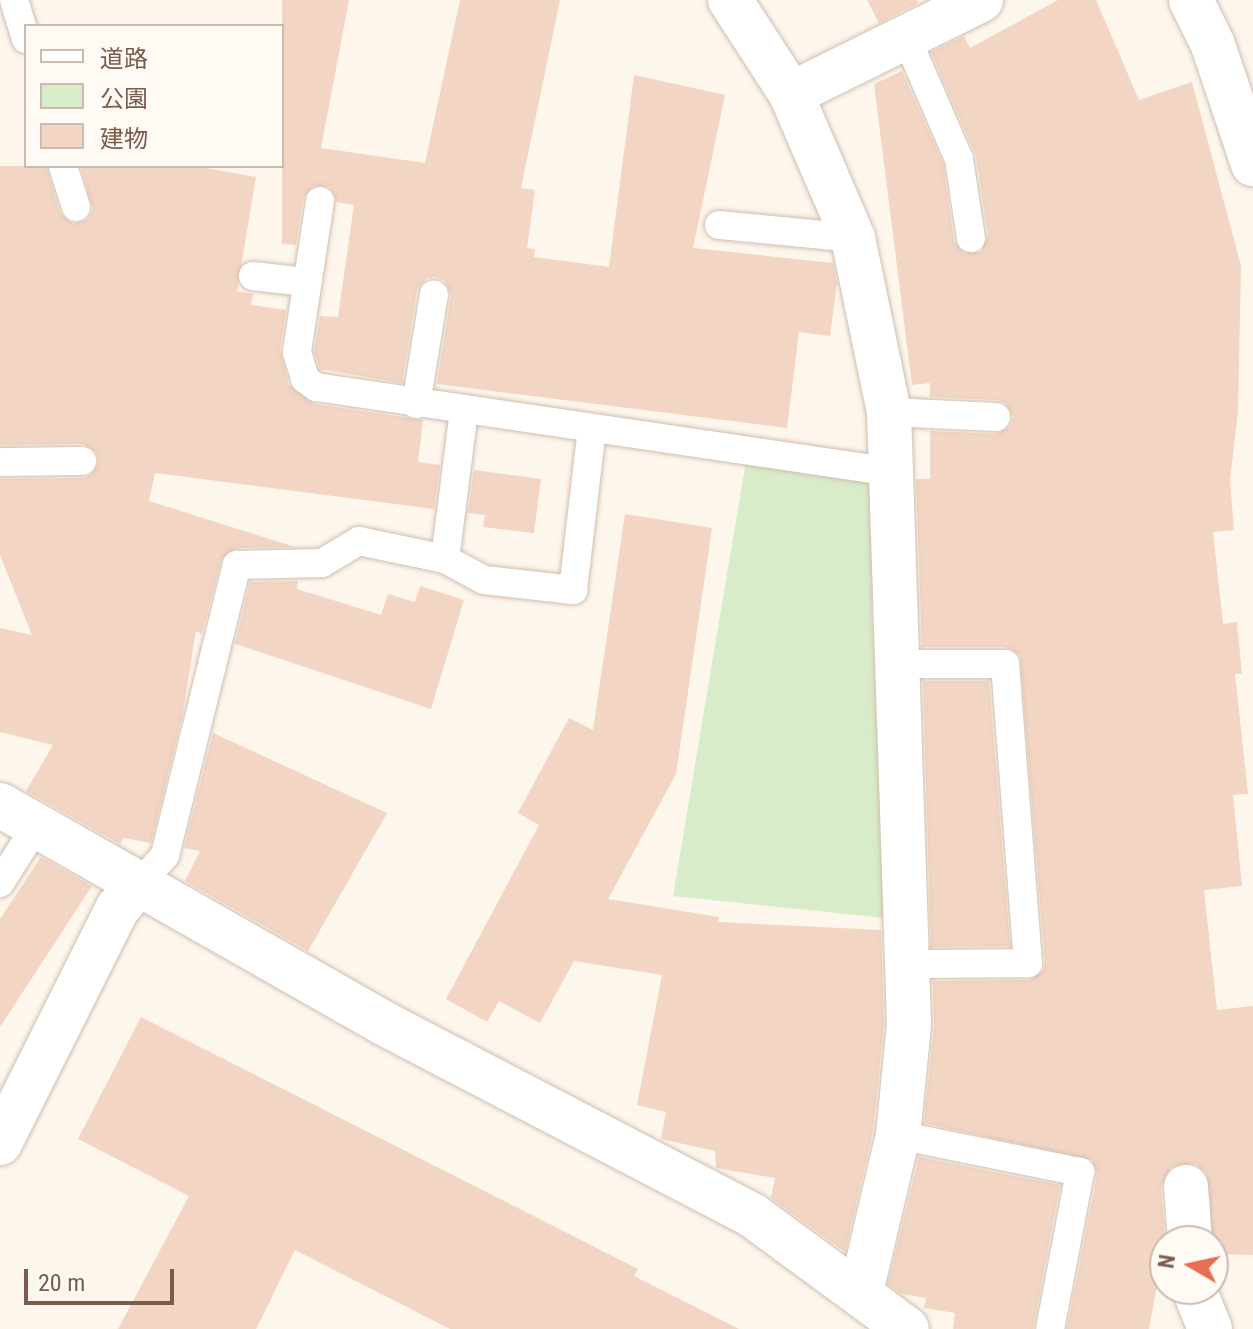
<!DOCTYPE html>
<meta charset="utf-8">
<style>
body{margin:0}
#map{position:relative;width:1253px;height:1329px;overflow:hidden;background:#fdf6ec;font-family:"Roboto Condensed","Noto Sans JP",sans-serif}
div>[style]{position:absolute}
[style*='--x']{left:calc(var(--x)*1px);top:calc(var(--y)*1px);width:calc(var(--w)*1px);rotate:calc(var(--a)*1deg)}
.green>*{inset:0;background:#d8ecc9}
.building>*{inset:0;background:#f3d5c3}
.roads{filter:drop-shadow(0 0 2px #d1beb0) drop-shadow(0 0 2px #d1beb0)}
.service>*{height:28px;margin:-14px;padding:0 14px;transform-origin:14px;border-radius:14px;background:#fff}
.minor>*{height:44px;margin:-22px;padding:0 22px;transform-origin:22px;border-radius:22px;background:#fff}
span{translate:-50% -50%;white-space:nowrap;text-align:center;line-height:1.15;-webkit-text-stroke:6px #fffaf3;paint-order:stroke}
.legend{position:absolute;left:24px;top:24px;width:260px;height:144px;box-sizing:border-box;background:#fffaf3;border:2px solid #cabbb1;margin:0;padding:10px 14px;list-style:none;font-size:24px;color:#7a5c4d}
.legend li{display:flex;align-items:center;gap:16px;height:40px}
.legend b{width:40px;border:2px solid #cabbb1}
.north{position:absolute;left:1149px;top:1225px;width:80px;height:80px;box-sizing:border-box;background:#fffaf3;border:2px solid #cabbb1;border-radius:50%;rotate:279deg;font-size:22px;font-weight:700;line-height:32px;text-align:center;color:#7a5c4d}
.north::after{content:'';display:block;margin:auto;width:28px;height:36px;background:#e76f51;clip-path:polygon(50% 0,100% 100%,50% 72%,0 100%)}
.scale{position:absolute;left:24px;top:1269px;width:150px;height:36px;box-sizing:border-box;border:4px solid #7a5c4d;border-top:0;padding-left:10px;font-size:24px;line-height:28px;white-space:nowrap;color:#7a5c4d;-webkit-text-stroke:6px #fffaf3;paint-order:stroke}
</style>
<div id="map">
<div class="green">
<i style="clip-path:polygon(748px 449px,880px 480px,872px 614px,885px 918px,673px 896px)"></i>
</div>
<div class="building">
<i style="clip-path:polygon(282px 0,349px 0,321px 148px,425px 163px,460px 0,560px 0,521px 188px,535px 190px,527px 248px,535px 249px,534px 257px,609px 267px,634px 75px,725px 95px,693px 248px,833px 263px,837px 283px,830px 336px,799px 332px,787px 428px,437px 384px,451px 296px,445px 281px,436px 277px,427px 278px,417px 290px,402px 383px,320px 369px,314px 351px,320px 316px,338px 317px,354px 205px,337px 202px,330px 187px,313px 186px,303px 198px,296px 245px,282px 244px)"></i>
<i style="clip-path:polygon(867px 0,917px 0,918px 3px,879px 23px)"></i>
<i style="clip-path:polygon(1058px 0,1096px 0,1139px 100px,1192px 82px,1241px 266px,1238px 412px,1230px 480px,1234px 530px,1213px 532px,1223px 624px,1237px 622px,1242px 674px,1235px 674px,1248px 794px,1233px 795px,1242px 886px,1204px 890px,1217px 1010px,1253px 1006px,1253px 1255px,1213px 1254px,1207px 1174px,1196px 1164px,1171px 1167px,1161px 1188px,1165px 1242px,1149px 1329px,1067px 1329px,1097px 1175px,1092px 1160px,924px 1123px,934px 1027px,933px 981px,1029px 980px,1043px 971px,1045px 962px,1020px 655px,1005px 647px,922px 647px,916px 479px,930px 479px,930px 431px,996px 434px,1010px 427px,1013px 417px,1006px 403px,998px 400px,930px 397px,930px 383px,912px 385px,874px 84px,902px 71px,943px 164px,954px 241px,964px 253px,981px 252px,988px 235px,976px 156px,931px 52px,964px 36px,970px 48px)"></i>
<i style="clip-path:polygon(0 166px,46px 166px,60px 213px,73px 224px,88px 219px,93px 210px,81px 166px,194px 166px,256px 177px,237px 291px,253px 294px,251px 305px,286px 310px,280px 350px,289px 385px,314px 404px,423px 420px,418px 462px,440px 465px,434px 509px,155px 473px,149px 501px,295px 547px,237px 548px,221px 560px,202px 634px,196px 631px,182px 717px,151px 843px,124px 838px,120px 844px,26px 791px,53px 745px,0 732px,0 628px,32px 635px,0 555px,0 479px,83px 478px,91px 475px,99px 462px,96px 452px,83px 444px,0 445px)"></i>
<i style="clip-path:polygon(474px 470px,541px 479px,534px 533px,483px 527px,485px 515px,468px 513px)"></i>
<i style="clip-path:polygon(625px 514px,712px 528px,676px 774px,608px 899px,719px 917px,718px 922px,881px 930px,884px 1024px,873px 1131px,845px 1252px,771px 1198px,775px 1178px,716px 1168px,715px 1151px,661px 1139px,666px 1112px,637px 1105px,662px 975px,574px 961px,540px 1023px,499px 1001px,487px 1022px,446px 999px,539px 825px,518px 813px,569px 718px,593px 730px)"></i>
<i style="clip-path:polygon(298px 581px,297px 589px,381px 615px,388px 594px,415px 602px,420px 586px,464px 600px,431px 709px,235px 644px,250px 582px)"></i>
<i style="clip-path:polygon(923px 681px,989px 681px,1010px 946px,931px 947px)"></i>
<i style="clip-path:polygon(213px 733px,387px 813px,308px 951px,185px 881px,200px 851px,184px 848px)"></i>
<i style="clip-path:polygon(41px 857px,92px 886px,0 1027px,0 919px)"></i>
<i style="clip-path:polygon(141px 1017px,638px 1269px,634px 1276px,739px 1329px,450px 1329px,295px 1250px,256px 1329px,118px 1329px,189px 1196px,78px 1139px)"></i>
<i style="clip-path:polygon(919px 1157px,1060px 1185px,1033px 1329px,953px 1329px,955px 1313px,924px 1308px,926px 1298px,901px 1294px,888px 1284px)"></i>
</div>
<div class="roads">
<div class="service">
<i style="--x:14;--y:0;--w:41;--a:72.9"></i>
<i style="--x:907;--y:39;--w:131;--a:66.6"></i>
<i style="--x:959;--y:159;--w:80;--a:81.4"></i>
<i style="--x:63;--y:166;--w:43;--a:72.4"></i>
<i style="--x:320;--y:201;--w:153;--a:98.7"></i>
<i style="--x:297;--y:352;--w:28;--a:73"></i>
<i style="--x:305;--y:379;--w:14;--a:36"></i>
<i style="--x:316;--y:387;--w:582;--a:8.39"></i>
<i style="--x:719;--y:225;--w:135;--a:5.5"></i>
<i style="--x:253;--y:276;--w:53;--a:6.5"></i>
<i style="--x:416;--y:404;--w:111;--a:-80.7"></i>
<i style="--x:889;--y:412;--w:107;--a:2.7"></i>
<i style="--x:0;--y:462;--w:82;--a:-0.7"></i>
<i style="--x:445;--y:559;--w:44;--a:28.3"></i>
<i style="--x:484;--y:580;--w:90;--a:6.4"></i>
<i style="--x:573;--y:590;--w:162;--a:-83.3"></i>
<i style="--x:897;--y:664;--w:108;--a:0"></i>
<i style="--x:1005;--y:664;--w:300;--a:85.6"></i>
<i style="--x:1028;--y:963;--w:118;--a:179.5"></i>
<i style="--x:0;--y:883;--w:69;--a:-57.5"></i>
<i style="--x:140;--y:883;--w:38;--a:-48"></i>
<i style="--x:165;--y:855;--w:299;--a:-76.1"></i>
<i style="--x:237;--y:565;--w:85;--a:-1.3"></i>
<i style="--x:322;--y:563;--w:43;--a:-30.7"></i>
<i style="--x:359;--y:541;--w:88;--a:11.8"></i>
<i style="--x:445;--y:559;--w:149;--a:-82.7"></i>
<i style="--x:898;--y:1135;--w:186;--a:11.5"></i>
<i style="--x:1080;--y:1172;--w:160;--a:100.8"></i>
</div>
<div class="minor">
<i style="--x:730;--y:0;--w:112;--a:57"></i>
<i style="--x:791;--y:94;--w:157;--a:66.7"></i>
<i style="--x:853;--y:238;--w:178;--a:78.3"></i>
<i style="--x:889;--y:412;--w:613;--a:88.13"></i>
<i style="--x:909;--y:1025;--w:111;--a:95.7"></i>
<i style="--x:898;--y:1135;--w:161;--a:103.3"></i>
<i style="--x:1191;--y:0;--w:50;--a:63.9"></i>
<i style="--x:1213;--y:45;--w:126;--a:71.4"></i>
<i style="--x:791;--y:94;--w:212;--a:-26.3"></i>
<i style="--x:0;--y:805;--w:445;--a:29.6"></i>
<i style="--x:387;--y:1025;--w:411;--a:27.5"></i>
<i style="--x:752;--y:1215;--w:192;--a:36.3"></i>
<i style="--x:0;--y:1143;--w:262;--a:-63.4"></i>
<i style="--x:117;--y:909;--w:35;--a:-49"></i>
<i style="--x:1186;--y:1187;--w:54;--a:85.8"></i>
<i style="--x:1194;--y:1289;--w:43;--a:68.2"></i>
</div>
</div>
<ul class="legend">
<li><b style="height:10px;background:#fff"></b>道路</li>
<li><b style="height:22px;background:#d8ecc9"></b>公園</li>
<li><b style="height:22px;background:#f3d5c3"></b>建物</li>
</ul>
<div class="north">N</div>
<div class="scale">20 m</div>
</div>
